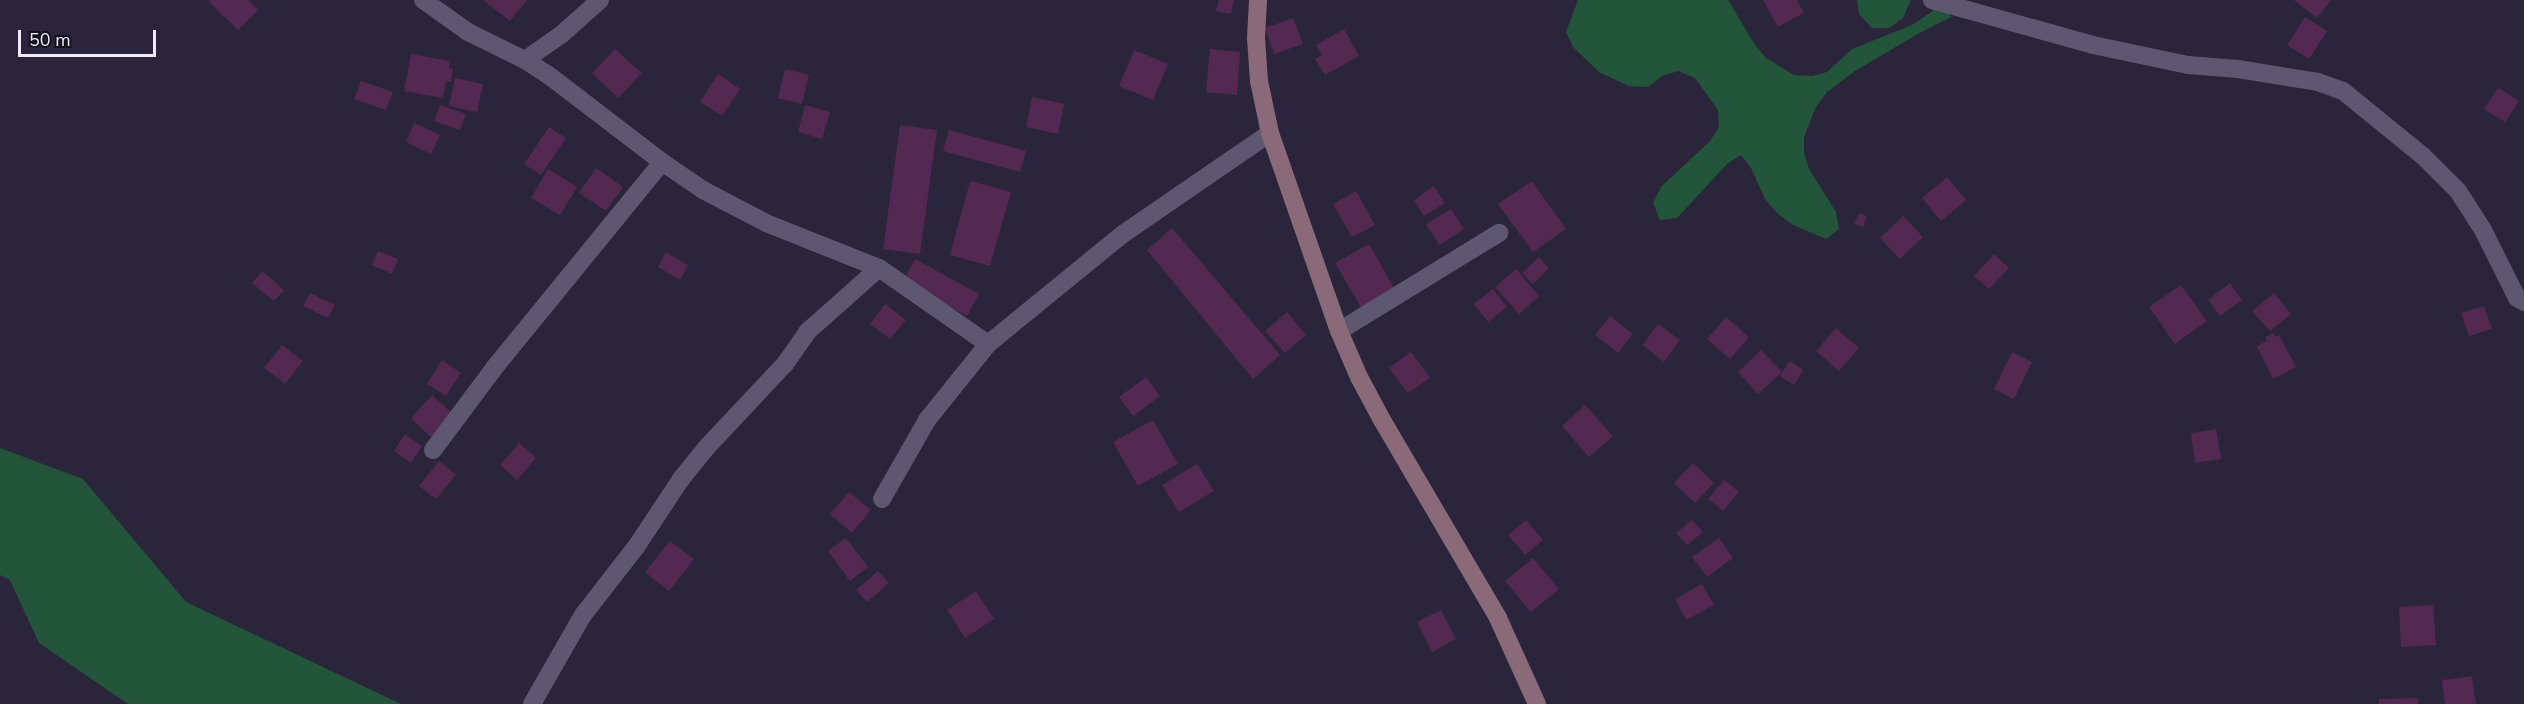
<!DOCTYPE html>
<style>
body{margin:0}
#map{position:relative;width:2524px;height:704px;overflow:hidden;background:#2a253b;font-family:"Nunito Sans",sans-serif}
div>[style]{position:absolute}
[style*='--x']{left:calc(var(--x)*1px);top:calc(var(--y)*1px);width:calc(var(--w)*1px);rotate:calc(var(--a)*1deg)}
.green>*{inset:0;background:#22553a}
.building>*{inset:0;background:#532951}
.street>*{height:18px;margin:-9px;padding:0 9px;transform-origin:9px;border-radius:9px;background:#5d5770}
.secondary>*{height:18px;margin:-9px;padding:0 9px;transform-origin:9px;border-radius:9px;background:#8a6978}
span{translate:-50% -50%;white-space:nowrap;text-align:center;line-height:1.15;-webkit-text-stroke:4.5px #12101a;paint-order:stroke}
.scale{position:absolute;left:18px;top:30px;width:138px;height:27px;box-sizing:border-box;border:3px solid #eeebfa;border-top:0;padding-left:8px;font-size:18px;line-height:21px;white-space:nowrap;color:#eeebfa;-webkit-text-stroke:4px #12101a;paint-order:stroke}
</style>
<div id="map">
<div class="green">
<i style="clip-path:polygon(1578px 0,1728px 0,1755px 45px,1766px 58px,1794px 75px,1812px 76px,1827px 72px,1852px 49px,1912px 25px,1933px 11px,1934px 7px,1943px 5px,1951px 17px,1916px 35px,1855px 71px,1827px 92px,1816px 107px,1804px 137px,1804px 153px,1809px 169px,1836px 212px,1839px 229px,1826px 239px,1793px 225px,1777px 213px,1765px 199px,1751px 168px,1741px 155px,1727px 164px,1677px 218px,1660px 220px,1653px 203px,1661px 187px,1710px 141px,1719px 127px,1718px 110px,1695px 78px,1678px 71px,1662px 76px,1648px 87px,1629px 86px,1599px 72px,1573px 47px,1566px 32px)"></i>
<i style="clip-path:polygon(1857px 0,1911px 0,1903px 18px,1889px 28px,1872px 28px,1859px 14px)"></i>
<i style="clip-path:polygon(0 448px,83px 479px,186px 602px,401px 704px,128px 704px,39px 643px,10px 580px,0 575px)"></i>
</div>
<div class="building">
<i style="clip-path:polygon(210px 0,248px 0,258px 10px,238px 30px,209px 2px)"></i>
<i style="clip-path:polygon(483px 0,527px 0,510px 21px)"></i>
<i style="clip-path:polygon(1219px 0,1234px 0,1231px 14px,1216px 11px)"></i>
<i style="clip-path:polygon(1763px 0,1797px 0,1804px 13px,1778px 27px)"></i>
<i style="clip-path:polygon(2294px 0,2331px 0,2317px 18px)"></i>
<i style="clip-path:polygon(2305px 17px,2327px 31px,2309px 59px,2287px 45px)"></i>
<i style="clip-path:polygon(1293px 18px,1303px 44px,1274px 54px,1265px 28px)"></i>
<i style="clip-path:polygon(1344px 29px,1359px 56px,1325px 75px,1315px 59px,1322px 55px,1316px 45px)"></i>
<i style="clip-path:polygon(615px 49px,642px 73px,618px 98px,592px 73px)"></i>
<i style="clip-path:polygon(1210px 49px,1240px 52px,1237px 95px,1206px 92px)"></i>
<i style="clip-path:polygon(1134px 50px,1168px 64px,1153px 100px,1119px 86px)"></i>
<i style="clip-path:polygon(411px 54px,450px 61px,449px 68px,453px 69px,451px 82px,446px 81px,443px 98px,404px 91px)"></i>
<i style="clip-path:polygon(785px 69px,809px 75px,802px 104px,778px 98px)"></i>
<i style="clip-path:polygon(718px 74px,740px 89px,722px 116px,700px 102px)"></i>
<i style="clip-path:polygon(455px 78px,483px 84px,477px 112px,449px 106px)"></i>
<i style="clip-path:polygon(361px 81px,393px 92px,386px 110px,354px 99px)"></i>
<i style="clip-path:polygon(2498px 88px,2519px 101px,2505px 122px,2484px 109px)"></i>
<i style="clip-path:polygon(1032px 97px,1064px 104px,1058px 134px,1026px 127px)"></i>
<i style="clip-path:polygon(440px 105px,466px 114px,460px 130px,434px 121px)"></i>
<i style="clip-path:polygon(805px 105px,830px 112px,822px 139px,798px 132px)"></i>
<i style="clip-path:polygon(414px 123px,440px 135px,431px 154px,406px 142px)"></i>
<i style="clip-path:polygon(900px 125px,937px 130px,920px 254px,883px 249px)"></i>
<i style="clip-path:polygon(549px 127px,566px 138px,541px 175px,524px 164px)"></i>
<i style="clip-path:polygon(949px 130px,1026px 151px,1020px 172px,943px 151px)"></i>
<i style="clip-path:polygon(596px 168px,623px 187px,606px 211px,579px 193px)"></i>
<i style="clip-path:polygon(548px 169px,577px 187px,560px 215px,531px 198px)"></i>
<i style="clip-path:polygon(1947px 177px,1966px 200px,1941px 221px,1922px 198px)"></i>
<i style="clip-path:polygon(970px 181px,1011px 192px,990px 266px,950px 255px)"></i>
<i style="clip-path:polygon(1532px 181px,1566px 229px,1533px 252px,1498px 204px)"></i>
<i style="clip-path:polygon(1434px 186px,1445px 203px,1424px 216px,1414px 200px)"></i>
<i style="clip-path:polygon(1356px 191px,1375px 225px,1352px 237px,1333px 204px)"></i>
<i style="clip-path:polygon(1451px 209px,1464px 229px,1439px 245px,1426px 224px)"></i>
<i style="clip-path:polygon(1859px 213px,1867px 216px,1863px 227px,1854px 224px)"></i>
<i style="clip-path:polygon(1903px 216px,1923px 237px,1900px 259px,1880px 238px)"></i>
<i style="clip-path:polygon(1172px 228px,1280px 355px,1253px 379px,1147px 250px)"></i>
<i style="clip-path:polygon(1369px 244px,1395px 290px,1362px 309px,1335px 263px)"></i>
<i style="clip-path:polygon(378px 251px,398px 259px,392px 274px,372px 265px)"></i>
<i style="clip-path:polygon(666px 252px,688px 265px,680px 280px,658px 267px)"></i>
<i style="clip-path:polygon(1994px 254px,2009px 268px,1989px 289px,1974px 276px)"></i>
<i style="clip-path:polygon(1539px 257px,1549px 268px,1533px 284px,1522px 273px)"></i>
<i style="clip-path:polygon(915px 259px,979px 294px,967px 316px,903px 281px)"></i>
<i style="clip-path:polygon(1516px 269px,1539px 296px,1519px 314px,1495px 287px)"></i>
<i style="clip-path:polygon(262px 271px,284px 290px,274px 301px,252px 283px)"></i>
<i style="clip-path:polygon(2230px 283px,2242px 300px,2220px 316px,2208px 300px)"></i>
<i style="clip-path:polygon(2181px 285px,2207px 321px,2175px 344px,2149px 307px)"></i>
<i style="clip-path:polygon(1493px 289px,1507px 307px,1488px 322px,1474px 304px)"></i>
<i style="clip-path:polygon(310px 293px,335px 305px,328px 318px,303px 306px)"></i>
<i style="clip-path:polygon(2274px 293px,2291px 314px,2270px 331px,2252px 311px)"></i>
<i style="clip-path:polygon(885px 304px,906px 320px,890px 339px,870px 324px)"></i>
<i style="clip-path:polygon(2484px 306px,2492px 329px,2469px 336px,2461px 313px)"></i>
<i style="clip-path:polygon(1287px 312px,1306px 335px,1285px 353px,1265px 331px)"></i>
<i style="clip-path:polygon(1610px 316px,1633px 334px,1618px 353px,1595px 335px)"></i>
<i style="clip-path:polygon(1726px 317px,1749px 337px,1730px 359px,1707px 339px)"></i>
<i style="clip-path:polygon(1658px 324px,1680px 340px,1664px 362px,1643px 345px)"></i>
<i style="clip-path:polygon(1836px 328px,1859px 348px,1839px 371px,1816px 351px)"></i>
<i style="clip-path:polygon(2274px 333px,2276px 337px,2279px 335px,2296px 367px,2273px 379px,2257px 346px,2267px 341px,2265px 337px)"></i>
<i style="clip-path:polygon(282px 345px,303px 361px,285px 384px,264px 368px)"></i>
<i style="clip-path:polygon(1761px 350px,1782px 372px,1758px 394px,1738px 372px)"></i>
<i style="clip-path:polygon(1411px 352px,1430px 378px,1408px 393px,1389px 368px)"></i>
<i style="clip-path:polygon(2012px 352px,2032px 362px,2014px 399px,1994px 389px)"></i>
<i style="clip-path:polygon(442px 360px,461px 373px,446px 396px,427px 384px)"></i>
<i style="clip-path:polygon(1790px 361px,1803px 370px,1794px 385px,1780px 376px)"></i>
<i style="clip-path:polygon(1146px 377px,1160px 396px,1133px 416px,1119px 397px)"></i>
<i style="clip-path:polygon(432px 395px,453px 414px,431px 437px,411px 418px)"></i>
<i style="clip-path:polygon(1585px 405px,1613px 436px,1589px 457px,1562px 426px)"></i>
<i style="clip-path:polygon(1153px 420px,1178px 464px,1138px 486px,1113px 442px)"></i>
<i style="clip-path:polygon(2216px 429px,2221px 459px,2195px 463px,2191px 433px)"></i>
<i style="clip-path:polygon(405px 434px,422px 446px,411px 463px,394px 451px)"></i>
<i style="clip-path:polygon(519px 443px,536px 458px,517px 480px,500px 465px)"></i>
<i style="clip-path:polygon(439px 461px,456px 475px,436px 499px,419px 486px)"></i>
<i style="clip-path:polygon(1693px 463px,1714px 483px,1695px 503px,1674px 483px)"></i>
<i style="clip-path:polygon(1197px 464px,1214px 491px,1179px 512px,1162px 485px)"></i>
<i style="clip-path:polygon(1724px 480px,1739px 492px,1723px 511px,1708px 499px)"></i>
<i style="clip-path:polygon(849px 492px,871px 510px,852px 533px,830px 514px)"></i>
<i style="clip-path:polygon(1526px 520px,1543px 540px,1525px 555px,1508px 535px)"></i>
<i style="clip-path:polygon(1692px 520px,1703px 532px,1687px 545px,1676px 533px)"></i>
<i style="clip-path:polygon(846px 538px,868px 567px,850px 581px,828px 551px)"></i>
<i style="clip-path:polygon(1719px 538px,1733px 558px,1707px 577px,1692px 557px)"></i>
<i style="clip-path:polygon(670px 541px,694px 559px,669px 591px,645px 572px)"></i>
<i style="clip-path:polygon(1533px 558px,1559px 589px,1531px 612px,1505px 581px)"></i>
<i style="clip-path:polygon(878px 571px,889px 583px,867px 602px,856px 590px)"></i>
<i style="clip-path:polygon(1702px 584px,1714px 605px,1686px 620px,1675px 599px)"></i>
<i style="clip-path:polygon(976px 591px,994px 619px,965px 638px,947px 610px)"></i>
<i style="clip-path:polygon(2433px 605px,2436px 645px,2401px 647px,2399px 607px)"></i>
<i style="clip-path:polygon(1441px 610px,1456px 639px,1432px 652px,1417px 622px)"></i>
<i style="clip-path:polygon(2472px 676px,2476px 704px,2445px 704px,2442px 680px)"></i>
<i style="clip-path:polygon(2418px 698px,2418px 704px,2379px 704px,2379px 699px)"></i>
</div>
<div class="street">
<i style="--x:423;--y:0;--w:55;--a:35.4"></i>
<i style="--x:468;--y:32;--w:64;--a:26.2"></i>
<i style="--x:525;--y:60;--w:31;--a:33"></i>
<i style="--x:551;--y:77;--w:140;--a:37.4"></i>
<i style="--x:662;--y:162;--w:50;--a:34.3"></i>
<i style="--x:703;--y:190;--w:71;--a:27.6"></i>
<i style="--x:766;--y:223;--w:122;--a:21.7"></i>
<i style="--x:879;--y:268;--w:133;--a:34.9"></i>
<i style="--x:1932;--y:0;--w:167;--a:15.6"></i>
<i style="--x:2093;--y:45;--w:97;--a:11.9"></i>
<i style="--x:2188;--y:65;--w:50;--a:4.6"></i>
<i style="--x:2238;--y:69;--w:81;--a:9.2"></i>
<i style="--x:2318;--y:82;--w:27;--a:20"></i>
<i style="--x:2343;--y:91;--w:103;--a:39.1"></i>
<i style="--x:2423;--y:156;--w:49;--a:45"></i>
<i style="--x:2458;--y:191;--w:46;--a:57.3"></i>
<i style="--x:2483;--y:230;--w:76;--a:63.4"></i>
<i style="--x:2517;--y:298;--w:8;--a:30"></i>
<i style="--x:525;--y:60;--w:45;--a:-35.1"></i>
<i style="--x:562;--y:34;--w:51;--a:-41.8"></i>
<i style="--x:1339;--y:331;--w:188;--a:-31.5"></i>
<i style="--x:433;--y:450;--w:104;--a:-53.2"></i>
<i style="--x:495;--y:367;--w:264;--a:-50.8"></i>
<i style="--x:882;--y:499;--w:91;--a:-60.3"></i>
<i style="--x:927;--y:420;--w:97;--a:-51.2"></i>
<i style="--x:988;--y:344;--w:174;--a:-39.2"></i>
<i style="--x:1123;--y:234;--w:178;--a:-34.5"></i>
<i style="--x:532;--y:704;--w:103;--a:-60.2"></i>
<i style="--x:583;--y:615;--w:86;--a:-52.1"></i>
<i style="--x:636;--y:547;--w:82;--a:-56.5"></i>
<i style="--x:681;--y:479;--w:40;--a:-51"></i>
<i style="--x:706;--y:448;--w:115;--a:-46.8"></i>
<i style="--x:785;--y:364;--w:39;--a:-55"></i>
<i style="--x:807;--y:332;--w:96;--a:-41.6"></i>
</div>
<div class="secondary">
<i style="--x:1258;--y:0;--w:38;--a:93"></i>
<i style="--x:1256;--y:38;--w:43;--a:86"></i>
<i style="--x:1259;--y:81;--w:53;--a:78.1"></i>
<i style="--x:1270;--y:133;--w:210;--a:70.8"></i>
<i style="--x:1339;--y:331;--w:50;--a:66.5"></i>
<i style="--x:1359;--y:377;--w:49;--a:61.9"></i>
<i style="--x:1382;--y:420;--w:229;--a:59.6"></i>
<i style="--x:1498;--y:618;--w:94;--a:65.6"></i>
</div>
<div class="scale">50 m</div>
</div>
